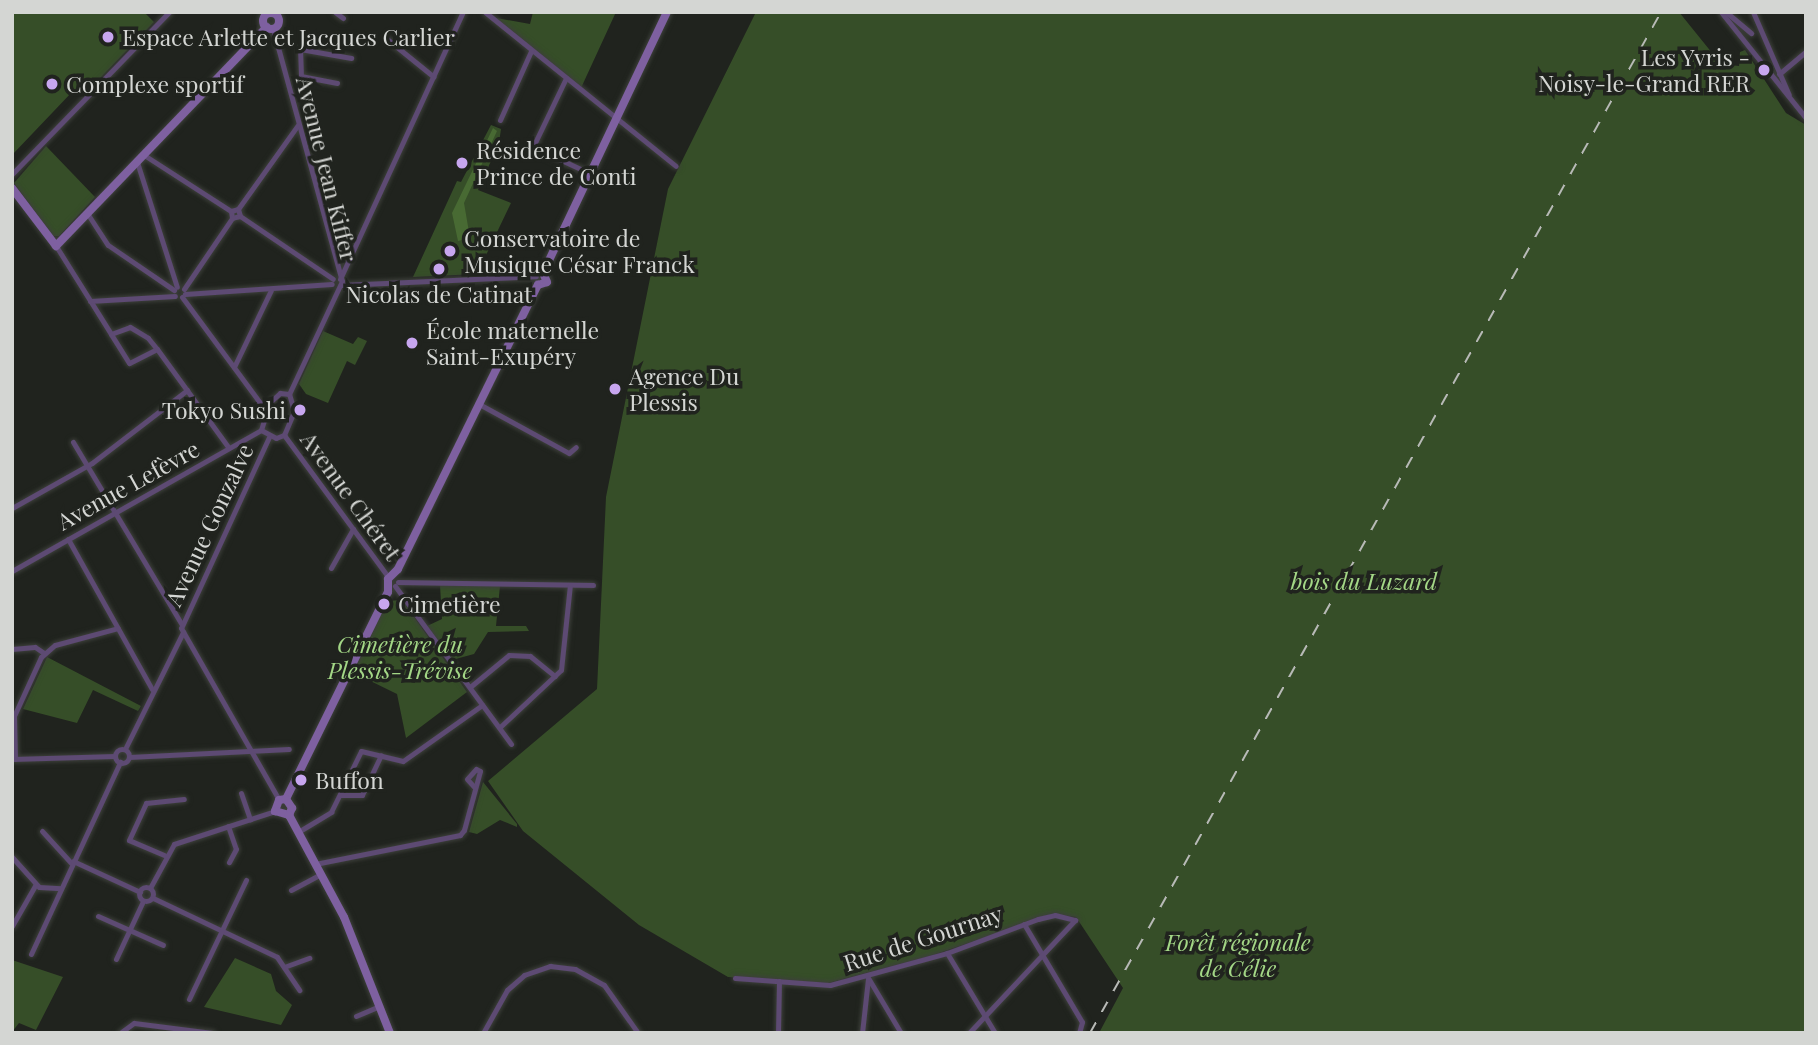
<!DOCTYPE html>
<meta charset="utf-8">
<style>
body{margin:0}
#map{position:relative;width:1818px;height:1045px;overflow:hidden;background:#20231e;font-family:"Playfair Display",serif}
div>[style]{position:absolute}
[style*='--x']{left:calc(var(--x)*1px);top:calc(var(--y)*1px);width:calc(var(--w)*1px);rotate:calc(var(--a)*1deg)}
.green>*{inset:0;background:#364e28}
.water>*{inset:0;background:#486a33}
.roads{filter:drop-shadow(0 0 2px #3d403b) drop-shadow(0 0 2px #3d403b)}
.street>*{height:5px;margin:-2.5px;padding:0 2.5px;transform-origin:2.5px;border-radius:2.5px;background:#5d4a73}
.street>.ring{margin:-2.5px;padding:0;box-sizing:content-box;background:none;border:5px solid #5d4a73;border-radius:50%}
.secondary>*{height:8px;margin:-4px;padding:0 4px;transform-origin:4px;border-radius:4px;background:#7e60a0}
.secondary>.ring{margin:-4px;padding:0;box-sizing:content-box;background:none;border:8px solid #7e60a0;border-radius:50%}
.rail>*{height:2px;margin-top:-1px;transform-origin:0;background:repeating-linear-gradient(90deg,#b8bab7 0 12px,transparent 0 24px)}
.dots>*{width:19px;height:19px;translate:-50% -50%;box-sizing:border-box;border:4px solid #20231e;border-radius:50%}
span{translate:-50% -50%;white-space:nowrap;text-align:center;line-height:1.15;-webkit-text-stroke:7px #20231e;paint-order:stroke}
.poi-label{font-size:23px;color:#d4d6d3}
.left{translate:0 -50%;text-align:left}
.right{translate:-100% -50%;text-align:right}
.street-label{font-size:23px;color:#d4d6d3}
.park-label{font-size:23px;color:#a3d786;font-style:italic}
.frame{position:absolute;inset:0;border:14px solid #d4d6d3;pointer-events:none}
</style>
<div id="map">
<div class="green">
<i style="clip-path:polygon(12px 12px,144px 12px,154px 22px,83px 96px,73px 91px,13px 154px)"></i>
<i style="clip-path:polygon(533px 12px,616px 12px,581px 88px,491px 17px,530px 24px)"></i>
<i style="clip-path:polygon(756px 12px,1679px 12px,1721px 64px,1739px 66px,1740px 52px,1745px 50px,1786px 113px,1806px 125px,1806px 1033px,1099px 1033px,1123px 988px,1076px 917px,1053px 914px,930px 956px,828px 983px,728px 977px,639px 925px,523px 831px,488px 781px,597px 689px,606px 497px,668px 189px)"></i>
<i style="clip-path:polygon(491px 125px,501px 129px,499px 143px,478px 190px,511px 203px,477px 274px,413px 277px,457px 181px,461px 182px)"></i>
<i style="clip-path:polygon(46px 146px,95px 197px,59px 236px,53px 236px,14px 183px)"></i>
<i style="clip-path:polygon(323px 331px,353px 344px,358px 337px,367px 341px,355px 365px,347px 361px,328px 403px,306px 394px,299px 384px)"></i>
<i style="clip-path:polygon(440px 585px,500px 586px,496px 626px,526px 626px,529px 631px,488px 632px,474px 654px,452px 660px,427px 626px,442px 619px)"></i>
<i style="clip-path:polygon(402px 600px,467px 692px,406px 738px,397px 694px,352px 672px,386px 601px)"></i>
<i style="clip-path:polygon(47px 657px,141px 706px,138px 711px,93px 690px,77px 723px,23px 709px)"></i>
<i style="clip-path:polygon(483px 782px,517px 824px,517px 827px,500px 820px,477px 834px,469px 832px)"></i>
<i style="clip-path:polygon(235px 958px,271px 974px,276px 991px,292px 1005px,281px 1025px,204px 1007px)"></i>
<i style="clip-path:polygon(12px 960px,63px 977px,36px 1030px,19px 1023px,12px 1032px)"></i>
</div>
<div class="water">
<i style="clip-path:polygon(493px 128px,497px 131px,464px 203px,470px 238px,458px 241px,452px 213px)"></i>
</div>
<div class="roads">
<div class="street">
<i style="--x:335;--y:12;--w:10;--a:37"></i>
<i style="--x:485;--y:12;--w:245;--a:38.9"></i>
<i style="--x:1721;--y:12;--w:136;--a:51.3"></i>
<i style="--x:1726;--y:12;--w:33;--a:40"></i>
<i style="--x:1753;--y:12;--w:90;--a:66.6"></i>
<i style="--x:271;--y:13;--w:1;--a:-90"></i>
<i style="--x:273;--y:29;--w:261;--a:74.7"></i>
<i style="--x:342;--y:281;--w:125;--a:115.1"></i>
<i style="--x:387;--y:39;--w:60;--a:39"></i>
<i style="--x:1779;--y:74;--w:35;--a:-40"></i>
<i style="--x:566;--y:78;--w:76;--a:115.6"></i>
<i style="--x:533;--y:147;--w:62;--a:24.9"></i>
<i style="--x:337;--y:83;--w:37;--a:-169"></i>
<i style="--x:301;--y:76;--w:27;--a:-92"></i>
<i style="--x:300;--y:49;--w:52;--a:10"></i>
<i style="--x:500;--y:120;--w:76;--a:-65.8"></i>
<i style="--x:144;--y:155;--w:103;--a:32.8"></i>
<i style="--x:137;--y:162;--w:131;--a:72.3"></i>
<i style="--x:12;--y:174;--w:226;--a:-45.9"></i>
<i style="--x:238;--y:209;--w:103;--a:-54.5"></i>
<i style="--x:87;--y:213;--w:38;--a:57"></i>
<i style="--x:108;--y:245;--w:80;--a:34.3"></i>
<i style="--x:240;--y:216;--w:8;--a:166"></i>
<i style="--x:232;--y:218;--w:7;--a:-98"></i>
<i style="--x:231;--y:211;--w:7;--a:-16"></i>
<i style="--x:238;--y:209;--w:7;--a:74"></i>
<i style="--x:240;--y:216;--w:112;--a:34.1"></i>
<i style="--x:56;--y:246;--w:104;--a:58"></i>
<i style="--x:340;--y:279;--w:294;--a:-65.3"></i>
<i style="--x:341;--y:285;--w:195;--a:-2.6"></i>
<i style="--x:184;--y:289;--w:86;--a:-55.9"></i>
<i style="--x:185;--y:294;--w:147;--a:-3.9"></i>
<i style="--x:182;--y:297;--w:142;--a:53.6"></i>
<i style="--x:90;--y:301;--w:85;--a:-3.4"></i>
<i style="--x:157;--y:349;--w:31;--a:153"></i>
<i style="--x:129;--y:363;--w:34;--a:-122"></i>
<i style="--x:111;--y:334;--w:20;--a:-20"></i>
<i style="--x:130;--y:327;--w:21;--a:31"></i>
<i style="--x:148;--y:338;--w:14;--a:51"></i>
<i style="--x:157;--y:349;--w:122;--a:54"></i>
<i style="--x:234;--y:367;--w:85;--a:-64.3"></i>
<i style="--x:479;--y:404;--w:102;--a:28.6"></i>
<i style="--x:569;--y:453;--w:9;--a:-41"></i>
<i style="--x:261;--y:430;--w:17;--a:28"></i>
<i style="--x:276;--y:438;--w:9;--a:-21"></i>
<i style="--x:284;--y:435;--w:26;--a:-67"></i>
<i style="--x:294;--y:411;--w:18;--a:-106"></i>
<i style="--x:261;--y:430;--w:28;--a:-73"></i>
<i style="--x:269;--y:403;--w:15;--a:-42"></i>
<i style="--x:280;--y:393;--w:9;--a:6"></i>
<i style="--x:284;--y:435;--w:177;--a:53.7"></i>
<i style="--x:269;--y:437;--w:210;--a:114.7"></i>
<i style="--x:181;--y:628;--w:198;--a:60.3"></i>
<i style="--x:73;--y:442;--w:213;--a:59.2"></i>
<i style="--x:12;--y:508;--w:92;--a:-29.4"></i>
<i style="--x:92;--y:463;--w:120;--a:-37.5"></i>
<i style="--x:68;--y:539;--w:172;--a:60.8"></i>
<i style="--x:331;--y:568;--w:45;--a:-60.6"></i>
<i style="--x:12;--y:571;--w:286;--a:-29.5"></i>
<i style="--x:398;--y:582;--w:195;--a:0.9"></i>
<i style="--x:395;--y:586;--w:196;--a:53.7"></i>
<i style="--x:12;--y:649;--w:23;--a:-5"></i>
<i style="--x:35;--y:647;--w:11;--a:34"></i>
<i style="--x:470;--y:687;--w:50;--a:-39.4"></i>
<i style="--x:509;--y:655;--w:21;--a:3"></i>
<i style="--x:530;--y:656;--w:32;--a:39"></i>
<i style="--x:500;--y:727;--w:83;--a:-43.1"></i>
<i style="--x:561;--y:670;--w:85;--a:-84"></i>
<i style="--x:125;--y:749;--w:131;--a:-63.6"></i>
<i class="ring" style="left:115px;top:749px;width:9px;height:9px"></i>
<i style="--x:129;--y:757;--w:160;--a:-2.9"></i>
<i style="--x:12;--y:759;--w:103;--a:-1.7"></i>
<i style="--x:15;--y:759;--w:43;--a:-91.3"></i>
<i style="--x:14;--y:716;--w:65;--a:-65.4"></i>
<i style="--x:41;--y:657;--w:18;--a:-41"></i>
<i style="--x:55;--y:645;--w:65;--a:-15.1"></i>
<i style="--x:241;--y:793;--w:28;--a:71"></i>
<i style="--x:340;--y:795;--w:22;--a:0"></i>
<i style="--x:362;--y:795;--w:44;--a:-64.6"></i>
<i style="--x:228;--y:826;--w:24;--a:71"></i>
<i style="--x:236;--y:849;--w:15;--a:118"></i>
<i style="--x:42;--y:831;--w:45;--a:47.7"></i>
<i style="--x:298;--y:832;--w:39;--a:-31"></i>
<i style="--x:331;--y:812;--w:68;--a:-63.8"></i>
<i style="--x:361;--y:751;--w:43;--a:13.4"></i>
<i style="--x:403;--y:761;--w:97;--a:-35.3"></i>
<i style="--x:164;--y:855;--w:38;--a:-157"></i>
<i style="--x:129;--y:840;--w:41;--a:-65.3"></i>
<i style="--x:146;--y:803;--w:38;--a:-6"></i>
<i style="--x:12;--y:857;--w:40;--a:48"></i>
<i style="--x:39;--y:887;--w:22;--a:3"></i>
<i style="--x:73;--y:861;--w:74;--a:24.8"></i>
<i style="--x:315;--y:864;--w:148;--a:-11.3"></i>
<i style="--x:460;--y:835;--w:6;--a:-51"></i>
<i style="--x:464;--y:830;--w:61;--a:-74.8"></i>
<i style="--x:480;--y:771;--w:4;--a:-153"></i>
<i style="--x:476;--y:769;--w:13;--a:132"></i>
<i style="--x:467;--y:779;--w:12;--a:48"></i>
<i class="ring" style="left:139px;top:887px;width:9px;height:9px"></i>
<i style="--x:150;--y:888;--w:50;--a:-61.4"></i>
<i style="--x:174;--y:844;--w:106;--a:-18.1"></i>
<i style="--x:291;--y:890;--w:34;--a:-28"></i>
<i style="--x:153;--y:898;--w:137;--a:25.4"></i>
<i style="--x:277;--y:957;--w:40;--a:56"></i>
<i style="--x:98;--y:916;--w:71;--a:24"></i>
<i style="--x:1024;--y:924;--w:114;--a:59.4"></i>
<i style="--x:1082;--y:1022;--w:11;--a:105"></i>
<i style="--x:12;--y:926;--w:48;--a:-60.3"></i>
<i style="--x:947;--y:953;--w:93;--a:59"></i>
<i style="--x:31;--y:954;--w:212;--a:-65.1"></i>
<i style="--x:116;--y:959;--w:64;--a:-65"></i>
<i style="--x:284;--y:967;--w:27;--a:-20"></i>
<i style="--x:867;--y:976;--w:66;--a:59.2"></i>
<i style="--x:735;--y:978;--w:95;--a:4.2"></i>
<i style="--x:830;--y:985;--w:121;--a:-15.3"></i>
<i style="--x:947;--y:953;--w:97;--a:-20.5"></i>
<i style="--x:1038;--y:919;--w:17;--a:-13"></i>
<i style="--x:1055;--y:915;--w:21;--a:14"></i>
<i style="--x:1075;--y:920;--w:155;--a:133.2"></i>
<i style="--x:189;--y:999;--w:132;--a:-64.4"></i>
<i style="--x:356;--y:1016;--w:26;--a:-23"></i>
<i style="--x:120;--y:1033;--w:17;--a:-36"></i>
<i style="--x:134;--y:1023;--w:79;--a:7.3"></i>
<i style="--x:483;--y:1033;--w:49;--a:-60.8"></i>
<i style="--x:507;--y:990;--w:23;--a:-41"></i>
<i style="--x:524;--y:975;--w:28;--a:-19"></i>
<i style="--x:550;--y:966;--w:25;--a:7"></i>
<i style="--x:575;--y:969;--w:33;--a:29"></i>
<i style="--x:604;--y:985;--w:59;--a:54.7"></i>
<i style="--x:778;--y:1033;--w:52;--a:-88.9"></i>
<i style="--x:862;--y:1033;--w:54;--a:-83.7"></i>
</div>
<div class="secondary">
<i class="ring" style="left:263px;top:13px;width:8px;height:8px"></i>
<i style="--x:12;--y:188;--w:73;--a:52.8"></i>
<i style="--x:56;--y:246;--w:304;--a:-46.1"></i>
<i style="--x:543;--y:273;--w:289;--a:-64.6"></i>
<i style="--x:538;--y:285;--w:9;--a:-18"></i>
<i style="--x:547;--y:282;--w:10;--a:-114"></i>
<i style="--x:286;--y:799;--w:231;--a:-63.8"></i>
<i style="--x:388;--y:592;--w:13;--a:-90"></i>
<i style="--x:388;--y:579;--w:14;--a:-45"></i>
<i style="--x:398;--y:569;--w:317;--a:-63.8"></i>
<i style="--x:286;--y:799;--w:7;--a:172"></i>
<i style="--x:279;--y:800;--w:12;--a:110"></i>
<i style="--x:275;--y:811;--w:15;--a:16"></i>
<i style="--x:286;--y:799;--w:11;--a:56"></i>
<i style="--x:292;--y:808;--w:8;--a:113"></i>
<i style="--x:289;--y:815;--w:116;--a:61.7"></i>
<i style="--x:344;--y:917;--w:125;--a:68.4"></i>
</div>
</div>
<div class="rail">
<i style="--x:1090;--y:1033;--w:1170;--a:-60.78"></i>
</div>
<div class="dots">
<i style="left:108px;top:37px;background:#c7a6ef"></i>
<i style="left:1764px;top:70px;background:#c7a6ef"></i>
<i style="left:52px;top:84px;background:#c7a6ef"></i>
<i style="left:462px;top:163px;background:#c7a6ef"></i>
<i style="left:450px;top:251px;background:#c7a6ef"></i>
<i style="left:439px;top:269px;background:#c7a6ef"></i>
<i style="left:412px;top:343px;background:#c7a6ef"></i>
<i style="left:615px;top:389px;background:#c7a6ef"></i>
<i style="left:300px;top:410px;background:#c7a6ef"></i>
<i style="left:384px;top:604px;background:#c7a6ef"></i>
<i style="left:301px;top:780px;background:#c7a6ef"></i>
</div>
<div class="poi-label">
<span class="left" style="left:122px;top:37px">Espace Arlette et Jacques Carlier</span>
<span class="right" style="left:1750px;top:70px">Les Yvris -<br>Noisy-le-Grand RER</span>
<span class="left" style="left:66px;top:84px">Complexe sportif</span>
<span class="left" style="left:476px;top:163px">Résidence<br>Prince de Conti</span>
<span class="left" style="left:464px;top:251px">Conservatoire de<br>Musique César Franck</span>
<span style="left:439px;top:294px">Nicolas de Catinat</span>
<span class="left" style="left:426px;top:343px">École maternelle<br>Saint-Exupéry</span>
<span class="left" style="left:629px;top:389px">Agence Du<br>Plessis</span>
<span class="right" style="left:286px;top:410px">Tokyo Sushi</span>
<span class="left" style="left:398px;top:604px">Cimetière</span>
<span class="left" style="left:315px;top:780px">Buffon</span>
</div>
<div class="street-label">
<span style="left:327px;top:169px;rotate:76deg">Avenue Jean Kiffer</span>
<span style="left:128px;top:485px;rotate:-29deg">Avenue Lefèvre</span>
<span style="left:351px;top:496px;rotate:54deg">Avenue Chéret</span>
<span style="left:209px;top:525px;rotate:-65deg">Avenue Gonzalve</span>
<span style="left:923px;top:938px;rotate:-18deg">Rue de Gournay</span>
</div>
<div class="park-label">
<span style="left:1364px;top:581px">bois du Luzard</span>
<span style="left:400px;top:657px">Cimetière du<br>Plessis-Trévise</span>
<span style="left:1238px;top:955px">Forêt régionale<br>de Célie</span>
</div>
<div class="frame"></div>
</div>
